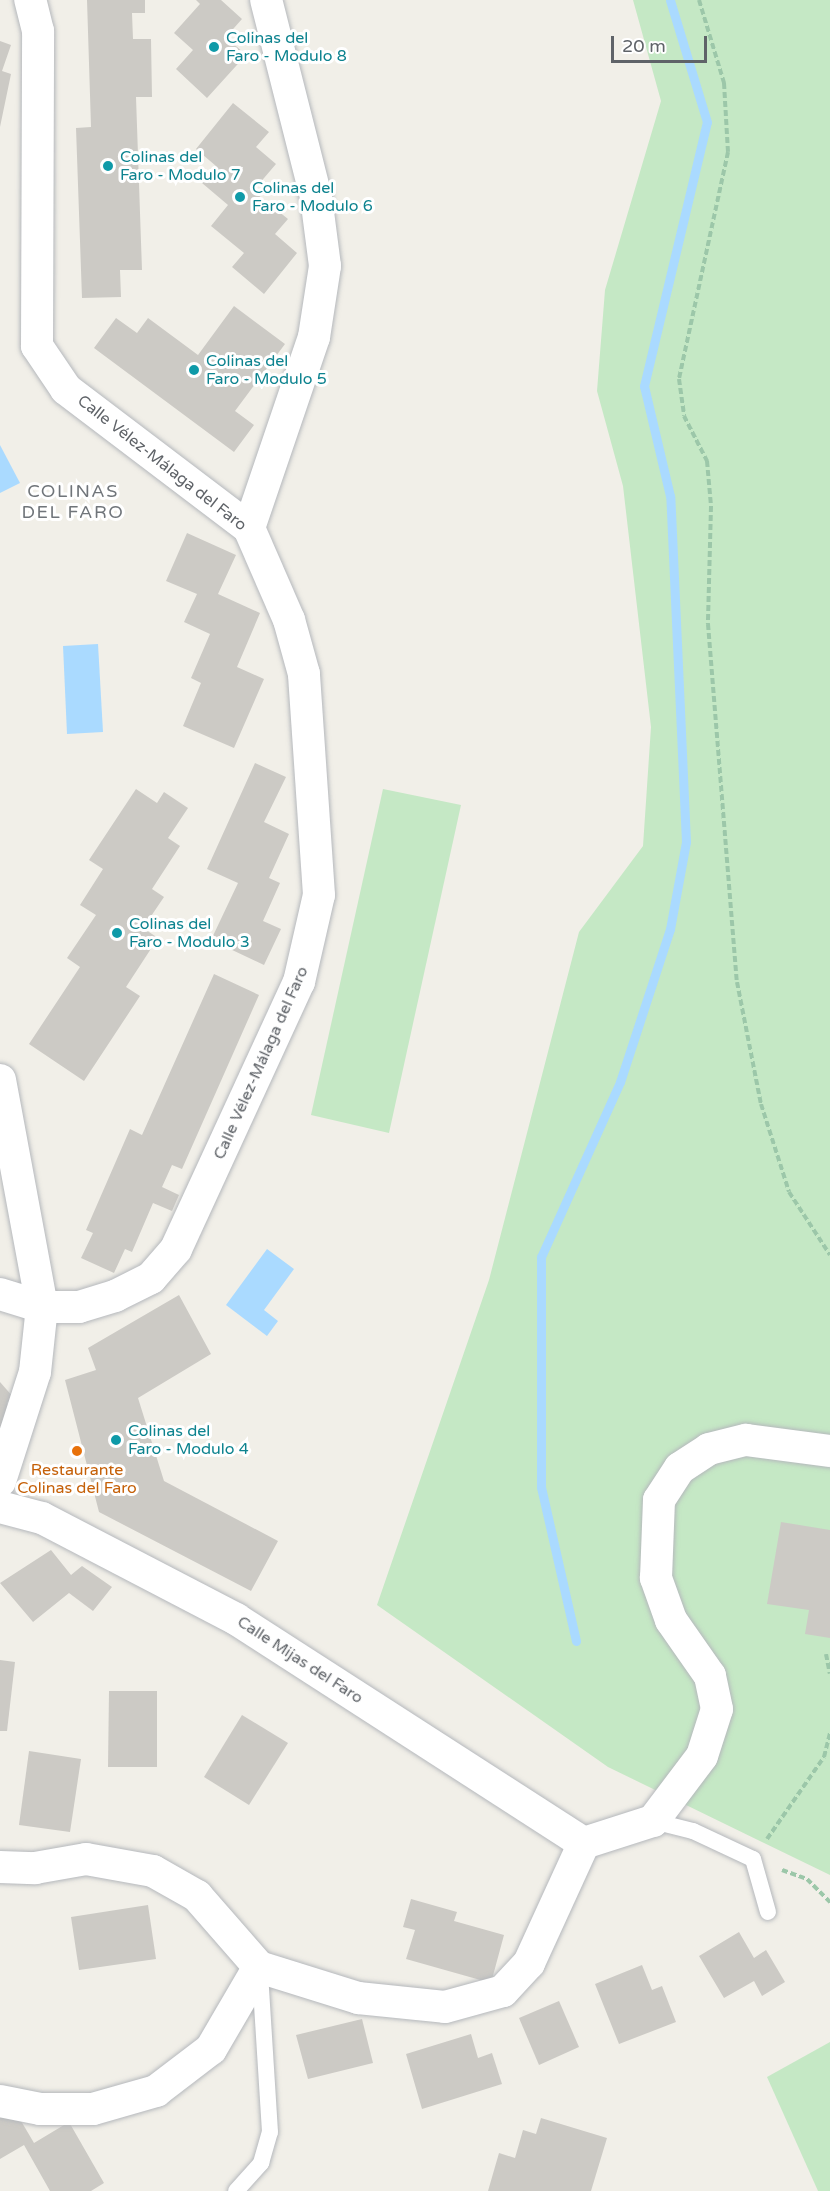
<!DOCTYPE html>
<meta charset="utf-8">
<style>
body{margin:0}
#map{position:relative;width:830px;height:2191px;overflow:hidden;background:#f1efe8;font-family:"Varela Round",sans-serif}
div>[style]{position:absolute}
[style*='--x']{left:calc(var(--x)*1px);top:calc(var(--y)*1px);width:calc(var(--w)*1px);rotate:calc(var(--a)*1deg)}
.green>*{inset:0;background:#c5e8c5}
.water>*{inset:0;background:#aadaff}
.stream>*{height:9px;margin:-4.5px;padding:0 4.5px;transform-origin:4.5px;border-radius:4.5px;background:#aadaff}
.building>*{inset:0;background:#cccac5}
.path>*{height:4px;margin-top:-2px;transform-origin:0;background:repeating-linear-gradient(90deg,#9cc7a9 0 6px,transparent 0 9px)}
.roads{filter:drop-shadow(0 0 2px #b5b8bc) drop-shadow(0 0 2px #b5b8bc)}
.lane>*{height:16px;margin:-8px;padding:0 8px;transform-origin:8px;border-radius:8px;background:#fff}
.street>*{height:32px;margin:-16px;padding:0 16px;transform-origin:16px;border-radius:16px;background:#fff}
.dots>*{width:16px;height:16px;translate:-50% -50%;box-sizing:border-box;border:3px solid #fff;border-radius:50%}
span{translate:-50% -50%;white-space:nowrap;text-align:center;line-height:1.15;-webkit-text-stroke:6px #fff;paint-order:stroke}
.culture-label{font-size:16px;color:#0d838f}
.left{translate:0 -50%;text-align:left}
.street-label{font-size:16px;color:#5f6368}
.food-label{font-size:16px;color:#c56008}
.neighbourhood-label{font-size:18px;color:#70757a;letter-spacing:1.5px}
.scale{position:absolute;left:611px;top:36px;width:96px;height:27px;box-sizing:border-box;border:3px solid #5f6368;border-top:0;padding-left:8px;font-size:18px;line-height:21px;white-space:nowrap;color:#5f6368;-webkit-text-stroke:4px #fff;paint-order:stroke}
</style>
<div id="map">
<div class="green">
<i style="clip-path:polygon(633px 0,830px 0,830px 1875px,608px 1767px,377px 1605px,489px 1280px,579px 932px,643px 846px,651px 727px,623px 486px,597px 391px,605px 290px,661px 101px)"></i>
<i style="clip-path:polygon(383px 789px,461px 805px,389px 1133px,311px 1115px)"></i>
<i style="clip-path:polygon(830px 2042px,830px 2191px,818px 2191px,767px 2077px)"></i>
</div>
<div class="water">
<i style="clip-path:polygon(0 445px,20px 483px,0 493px)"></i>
<i style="clip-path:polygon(98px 644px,103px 732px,67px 734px,63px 646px)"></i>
<i style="clip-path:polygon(267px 1249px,294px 1269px,264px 1310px,278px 1321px,267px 1336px,226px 1305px)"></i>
</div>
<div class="stream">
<i style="--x:576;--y:1641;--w:158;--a:-102.8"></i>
<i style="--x:541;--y:1487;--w:230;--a:-90"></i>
<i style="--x:541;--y:1257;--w:192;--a:-65.7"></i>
<i style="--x:620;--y:1082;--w:161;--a:-71.9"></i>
<i style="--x:670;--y:929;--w:88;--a:-79.6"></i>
<i style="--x:686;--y:842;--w:346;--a:-92.6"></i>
<i style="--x:670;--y:496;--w:113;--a:-103.3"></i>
<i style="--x:644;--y:386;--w:271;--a:-76.6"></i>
<i style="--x:707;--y:122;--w:127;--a:-106.9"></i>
</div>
<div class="building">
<i style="clip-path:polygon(87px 0,145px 0,145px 13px,132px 13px,133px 39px,151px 39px,152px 97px,136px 97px,142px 270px,120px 270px,121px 297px,82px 298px,76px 128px,91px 127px)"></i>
<i style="clip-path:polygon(196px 0,221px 0,242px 19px,226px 37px,246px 55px,207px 98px,176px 69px,193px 50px,174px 33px,200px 4px)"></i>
<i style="clip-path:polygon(0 41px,11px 45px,2px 71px,11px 74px,0 127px)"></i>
<i style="clip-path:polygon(233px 103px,269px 132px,256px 147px,276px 164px,253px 191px,288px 219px,275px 234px,297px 253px,264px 294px,232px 267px,244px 253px,211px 226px,228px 205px,202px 183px,216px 166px,196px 149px)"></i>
<i style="clip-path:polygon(234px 306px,285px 344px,235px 411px,254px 425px,234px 452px,94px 348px,116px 318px,137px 333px,148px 318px,198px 355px)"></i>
<i style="clip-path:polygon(187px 533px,236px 555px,218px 594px,260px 613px,237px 667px,264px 679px,234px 748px,183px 726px,201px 683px,191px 678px,210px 634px,184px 622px,197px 594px,166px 581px)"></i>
<i style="clip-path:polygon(255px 763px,286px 777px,264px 822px,289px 834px,269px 878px,280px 883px,263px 921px,281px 929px,264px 965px,211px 940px,238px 883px,207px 869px)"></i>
<i style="clip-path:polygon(136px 789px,157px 803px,164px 792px,188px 808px,168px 838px,180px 846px,152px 889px,164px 897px,143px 928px,158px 938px,126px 987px,140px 996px,84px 1081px,29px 1044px,80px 967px,67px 958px,96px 915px,80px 905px,103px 869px,89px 860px)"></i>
<i style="clip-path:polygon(214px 974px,259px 995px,182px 1169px,172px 1165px,162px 1187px,179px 1195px,172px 1211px,153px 1203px,132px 1252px,125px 1249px,114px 1273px,81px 1258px,93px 1233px,86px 1230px,130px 1129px,142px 1135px)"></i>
<i style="clip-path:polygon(179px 1295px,211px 1354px,138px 1398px,164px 1481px,278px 1541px,251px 1591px,99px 1512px,65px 1380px,96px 1370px,88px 1348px)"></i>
<i style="clip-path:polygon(0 1382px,14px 1398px,7px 1403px,15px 1414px,0 1427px)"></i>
<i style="clip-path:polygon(781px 1522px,830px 1530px,830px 1638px,805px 1634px,809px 1610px,767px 1604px)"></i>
<i style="clip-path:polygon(51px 1550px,71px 1575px,82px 1566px,112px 1587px,93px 1611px,69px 1593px,33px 1622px,0 1583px)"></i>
<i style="clip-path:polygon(0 1660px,15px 1662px,7px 1731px,0 1731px)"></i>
<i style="clip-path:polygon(109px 1691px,157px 1691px,157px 1767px,108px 1767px)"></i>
<i style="clip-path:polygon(242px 1715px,288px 1743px,249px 1805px,204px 1777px)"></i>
<i style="clip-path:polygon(29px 1751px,81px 1759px,70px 1832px,19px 1825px)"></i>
<i style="clip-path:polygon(411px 1899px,457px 1912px,454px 1921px,504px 1935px,491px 1983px,406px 1959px,415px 1930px,403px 1927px)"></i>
<i style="clip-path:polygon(148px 1905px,156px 1959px,79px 1970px,71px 1917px)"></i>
<i style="clip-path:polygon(739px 1932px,754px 1958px,766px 1950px,785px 1982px,762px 1996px,754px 1981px,724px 1998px,699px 1956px)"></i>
<i style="clip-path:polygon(642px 1965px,652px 1990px,662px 1986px,676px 2022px,619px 2044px,595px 1984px)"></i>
<i style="clip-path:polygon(559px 2001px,579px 2047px,539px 2065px,519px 2018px)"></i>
<i style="clip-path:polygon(362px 2019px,373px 2063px,308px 2079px,296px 2035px)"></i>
<i style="clip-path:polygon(471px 2034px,478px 2058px,492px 2053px,502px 2084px,422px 2109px,406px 2054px)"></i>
<i style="clip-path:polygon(14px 2109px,34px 2143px,69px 2122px,104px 2183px,91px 2191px,50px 2191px,24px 2145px,0 2159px,0 2118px)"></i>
<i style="clip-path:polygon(541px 2118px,607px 2138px,591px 2191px,488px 2191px,499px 2153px,515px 2158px,523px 2130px,536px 2134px)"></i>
</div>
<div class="path">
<i style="--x:699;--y:0;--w:87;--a:73.2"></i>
<i style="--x:724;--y:83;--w:69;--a:86.7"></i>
<i style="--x:728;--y:152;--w:232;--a:102.2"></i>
<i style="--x:679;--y:379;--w:37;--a:82"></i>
<i style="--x:684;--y:416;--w:51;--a:62.9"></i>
<i style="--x:707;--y:461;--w:45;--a:84.9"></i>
<i style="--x:711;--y:506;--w:118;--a:91.5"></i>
<i style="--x:708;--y:624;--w:359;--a:85.4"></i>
<i style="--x:737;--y:982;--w:124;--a:78.9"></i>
<i style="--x:761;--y:1104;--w:92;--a:72.3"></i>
<i style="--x:789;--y:1192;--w:75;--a:56.9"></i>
<i style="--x:826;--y:1654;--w:20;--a:79"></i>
<i style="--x:767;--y:1839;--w:100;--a:-55.2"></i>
<i style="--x:824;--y:1757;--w:25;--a:-76"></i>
<i style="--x:782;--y:1870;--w:27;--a:20"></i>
<i style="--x:807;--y:1879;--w:33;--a:45"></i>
</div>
<div class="roads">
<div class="lane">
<i style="--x:653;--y:1821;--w:41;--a:14"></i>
<i style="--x:693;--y:1831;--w:66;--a:25"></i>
<i style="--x:753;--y:1859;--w:55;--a:74.2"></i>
<i style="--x:236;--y:2191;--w:38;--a:-48"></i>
<i style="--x:261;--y:2163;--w:32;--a:-74"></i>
<i style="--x:270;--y:2132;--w:160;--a:-93.6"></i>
</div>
<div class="street">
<i style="--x:249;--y:528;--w:202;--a:-71.2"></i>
<i style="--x:314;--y:337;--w:72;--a:-81.2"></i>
<i style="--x:325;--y:266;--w:70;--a:-97.4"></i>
<i style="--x:316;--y:197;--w:203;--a:-104.2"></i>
<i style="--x:0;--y:1080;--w:231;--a:79.5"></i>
<i style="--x:42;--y:1307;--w:44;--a:-162.8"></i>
<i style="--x:0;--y:1481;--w:114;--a:-72.2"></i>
<i style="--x:35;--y:1372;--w:65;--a:-83.9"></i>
<i style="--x:42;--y:1307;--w:37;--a:0"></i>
<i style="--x:79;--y:1307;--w:38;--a:-17"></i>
<i style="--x:115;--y:1296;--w:40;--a:-26.6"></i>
<i style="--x:151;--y:1278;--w:38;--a:-49"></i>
<i style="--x:176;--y:1249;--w:294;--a:-65.3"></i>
<i style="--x:299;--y:982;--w:89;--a:-77.1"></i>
<i style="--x:319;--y:895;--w:222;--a:-93.9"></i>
<i style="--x:304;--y:674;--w:56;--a:-105.5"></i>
<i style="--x:289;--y:620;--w:100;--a:-113.5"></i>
<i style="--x:249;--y:528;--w:230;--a:-142.8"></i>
<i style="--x:66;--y:389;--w:52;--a:-124"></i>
<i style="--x:37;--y:346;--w:315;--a:-89.8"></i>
<i style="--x:38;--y:31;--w:32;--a:-104"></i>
<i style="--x:0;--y:1507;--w:43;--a:14.7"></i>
<i style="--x:42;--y:1518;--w:219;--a:27.5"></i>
<i style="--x:236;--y:1619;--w:414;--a:32.8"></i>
<i style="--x:584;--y:1843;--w:72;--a:-17.7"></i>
<i style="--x:653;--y:1821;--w:81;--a:-53"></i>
<i style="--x:702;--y:1756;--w:49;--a:-72.3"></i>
<i style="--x:717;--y:1709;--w:34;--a:-102"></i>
<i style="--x:710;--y:1676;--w:68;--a:-124.9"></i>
<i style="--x:671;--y:1620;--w:45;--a:-109.7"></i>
<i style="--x:656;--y:1578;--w:78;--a:-87.8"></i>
<i style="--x:659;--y:1500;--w:38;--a:-57"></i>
<i style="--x:680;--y:1468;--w:35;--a:-33"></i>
<i style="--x:709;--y:1449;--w:38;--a:-14"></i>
<i style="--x:746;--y:1440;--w:85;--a:7.5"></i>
<i style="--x:0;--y:1867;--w:35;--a:2"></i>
<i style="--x:35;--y:1868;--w:52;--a:-10"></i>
<i style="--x:86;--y:1859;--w:68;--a:10.2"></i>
<i style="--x:153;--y:1871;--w:51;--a:29.6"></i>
<i style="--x:197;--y:1896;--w:94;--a:48.9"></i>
<i style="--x:259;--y:1967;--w:104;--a:17.4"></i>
<i style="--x:358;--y:1998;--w:87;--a:5.9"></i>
<i style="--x:445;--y:2007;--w:60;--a:-15.4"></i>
<i style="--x:503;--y:1991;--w:38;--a:-47"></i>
<i style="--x:529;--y:1963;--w:132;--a:-65.4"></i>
<i style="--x:0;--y:2101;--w:41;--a:11.3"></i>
<i style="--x:40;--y:2109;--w:53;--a:0"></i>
<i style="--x:93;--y:2109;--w:66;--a:-15.9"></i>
<i style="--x:156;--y:2091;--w:69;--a:-37.4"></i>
<i style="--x:211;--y:2049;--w:95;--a:-59.7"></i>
</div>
</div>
<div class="dots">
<i style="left:214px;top:47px;background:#0f9aa8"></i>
<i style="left:108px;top:166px;background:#0f9aa8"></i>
<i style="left:240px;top:197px;background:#0f9aa8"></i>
<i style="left:194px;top:370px;background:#0f9aa8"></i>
<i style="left:117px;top:933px;background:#0f9aa8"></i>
<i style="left:116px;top:1440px;background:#0f9aa8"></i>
<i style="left:77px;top:1451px;background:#e8710a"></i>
</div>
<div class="culture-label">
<span class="left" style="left:226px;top:47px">Colinas del<br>Faro - Modulo 8</span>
<span class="left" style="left:120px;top:166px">Colinas del<br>Faro - Modulo 7</span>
<span class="left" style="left:252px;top:197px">Colinas del<br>Faro - Modulo 6</span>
<span class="left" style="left:206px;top:370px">Colinas del<br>Faro - Modulo 5</span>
<span class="left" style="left:129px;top:933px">Colinas del<br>Faro - Modulo 3</span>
<span class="left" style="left:128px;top:1440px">Colinas del<br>Faro - Modulo 4</span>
</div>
<div class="street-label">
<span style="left:162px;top:463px;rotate:38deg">Calle Vélez-Málaga del Faro</span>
<span style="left:261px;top:1063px;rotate:-66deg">Calle Vélez-Málaga del Faro</span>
<span style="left:300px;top:1660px;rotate:33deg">Calle Mijas del Faro</span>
</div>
<div class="food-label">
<span style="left:77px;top:1479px">Restaurante<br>Colinas del Faro</span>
</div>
<div class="neighbourhood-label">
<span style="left:73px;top:502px">COLINAS<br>DEL FARO</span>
</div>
<div class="scale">20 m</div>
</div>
